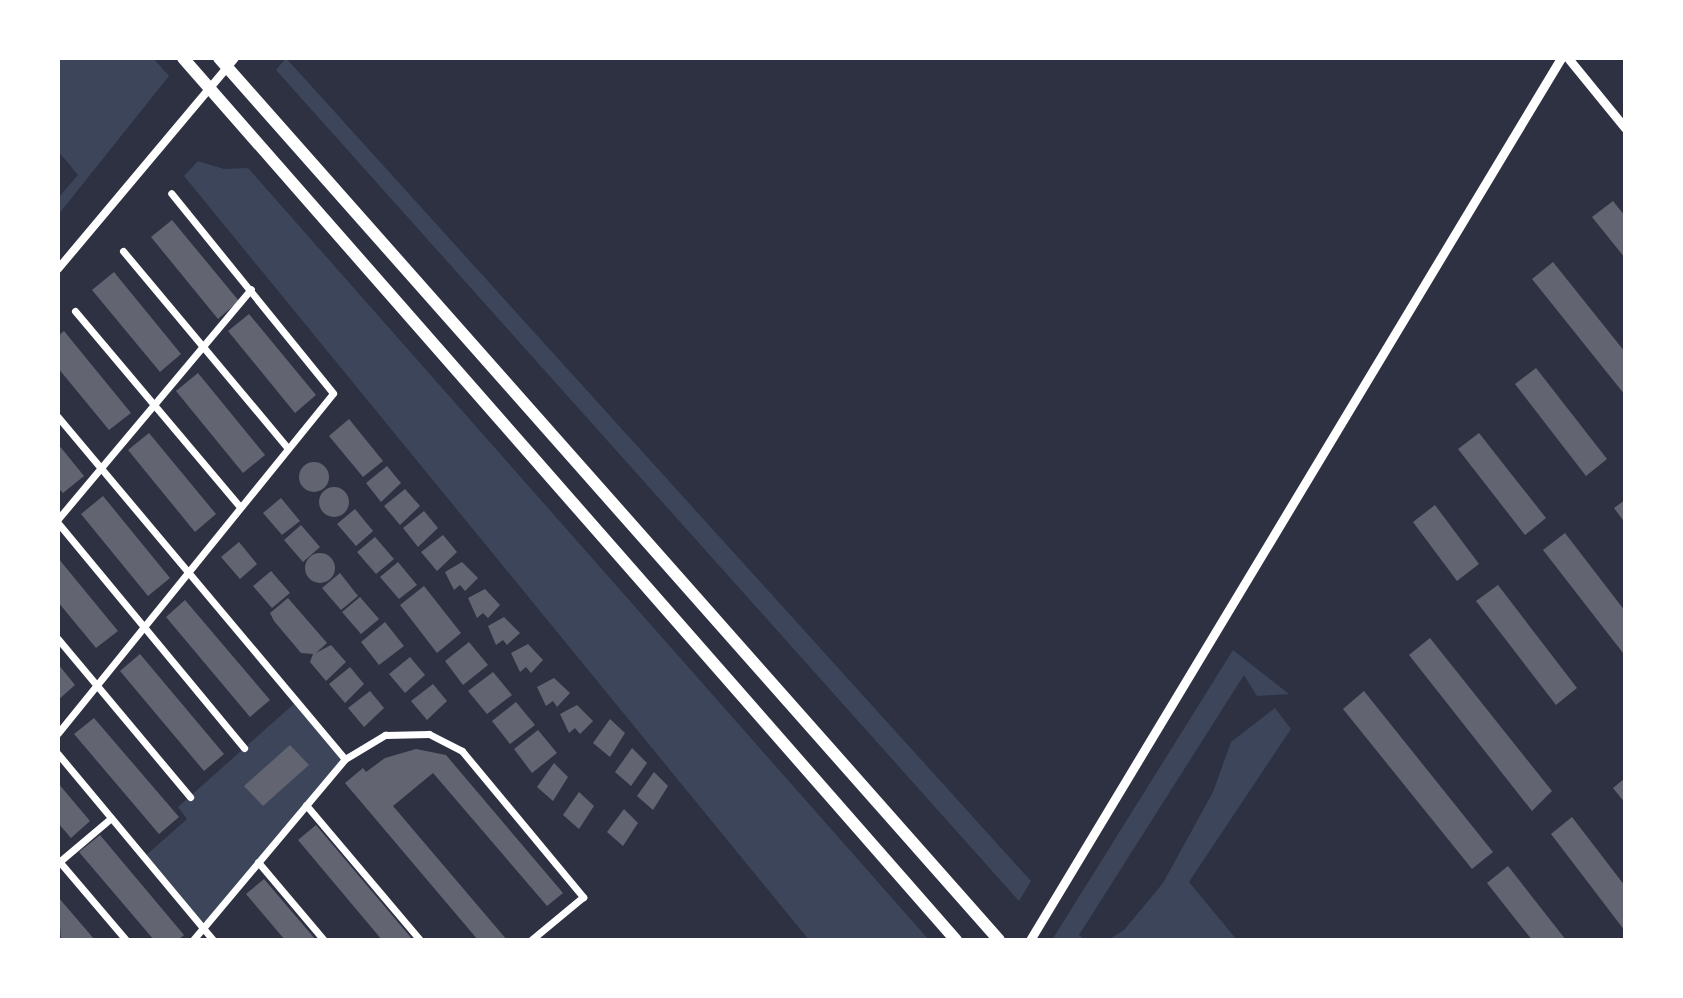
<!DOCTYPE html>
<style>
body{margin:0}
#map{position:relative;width:1683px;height:998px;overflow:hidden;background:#2d3142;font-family:Mulish,sans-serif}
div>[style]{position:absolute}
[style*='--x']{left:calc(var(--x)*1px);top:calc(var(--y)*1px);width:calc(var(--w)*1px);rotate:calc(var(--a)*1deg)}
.green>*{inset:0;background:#3c4559}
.building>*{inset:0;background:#626471}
.round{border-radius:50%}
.minor>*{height:7px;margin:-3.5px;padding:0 3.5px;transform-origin:3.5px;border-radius:3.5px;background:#fff}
.tertiary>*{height:8px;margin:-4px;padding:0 4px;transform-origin:4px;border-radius:4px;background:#fff}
.secondary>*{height:9px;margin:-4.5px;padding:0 4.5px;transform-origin:4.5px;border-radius:4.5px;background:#fff}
.motorway>*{height:12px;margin:-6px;padding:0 6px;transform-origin:6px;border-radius:6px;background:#fff}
span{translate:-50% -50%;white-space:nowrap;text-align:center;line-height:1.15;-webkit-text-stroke:7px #fff;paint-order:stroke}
.frame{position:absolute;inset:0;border:60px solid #fff;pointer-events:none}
</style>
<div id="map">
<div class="green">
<i style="clip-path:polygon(58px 58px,153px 58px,169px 76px,58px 215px,58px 198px,78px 175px,58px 151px)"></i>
<i style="clip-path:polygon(286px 58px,1031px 881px,1019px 901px,276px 70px)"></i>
<i style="clip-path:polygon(198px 161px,224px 169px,248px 168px,929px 940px,809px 940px,184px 176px)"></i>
<i style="clip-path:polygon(1233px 650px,1289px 694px,1257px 696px,1244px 675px,1079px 935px,1085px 940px,1052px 940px)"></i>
<i style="clip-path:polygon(296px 702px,345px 759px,203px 928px,144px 857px,187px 819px,178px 807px)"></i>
<i style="clip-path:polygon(1275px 708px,1291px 729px,1189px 882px,1237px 940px,1108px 940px,1124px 930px,1163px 883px,1213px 792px,1231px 742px)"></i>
</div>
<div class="building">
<i style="clip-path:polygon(1613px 201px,1625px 216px,1625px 258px,1592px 217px)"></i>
<i style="clip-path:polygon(172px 220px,239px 301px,218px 319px,151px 237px)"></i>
<i style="clip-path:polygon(1553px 262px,1625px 352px,1625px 395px,1532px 279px)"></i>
<i style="clip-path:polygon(114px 272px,181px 354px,160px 372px,92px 290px)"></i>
<i style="clip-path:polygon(249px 314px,316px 395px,295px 413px,228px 331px)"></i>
<i style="clip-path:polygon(64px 331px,131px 413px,109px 430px,58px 368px,58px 336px)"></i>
<i style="clip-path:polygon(1536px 368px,1607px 459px,1586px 476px,1515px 384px)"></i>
<i style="clip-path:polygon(198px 373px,265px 455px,243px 473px,176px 391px)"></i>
<i style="clip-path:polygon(349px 419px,383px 461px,363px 477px,329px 436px)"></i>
<i style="clip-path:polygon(149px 433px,216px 514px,195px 532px,128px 450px)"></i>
<i style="clip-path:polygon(1479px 433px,1546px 518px,1525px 535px,1458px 449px)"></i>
<i style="clip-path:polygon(58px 444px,84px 476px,63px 493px,58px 488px)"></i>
<i class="round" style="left:299px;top:462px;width:30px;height:30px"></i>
<i style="clip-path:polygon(387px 466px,401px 483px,381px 502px,366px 483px)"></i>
<i class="round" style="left:319px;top:487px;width:30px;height:30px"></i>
<i style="clip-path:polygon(405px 489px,420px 506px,400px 525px,384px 506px)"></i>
<i style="clip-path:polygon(103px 496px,170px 578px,148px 596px,81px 514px)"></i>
<i style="clip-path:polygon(281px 498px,300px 521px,282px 535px,263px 513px)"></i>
<i style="clip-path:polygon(1625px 500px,1625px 523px,1614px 508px)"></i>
<i style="clip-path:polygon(1435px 505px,1479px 564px,1457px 581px,1413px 522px)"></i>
<i style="clip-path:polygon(355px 509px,373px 531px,356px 546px,337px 524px)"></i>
<i style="clip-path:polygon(424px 511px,438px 528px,418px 547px,403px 528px)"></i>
<i style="clip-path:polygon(301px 525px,320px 547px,303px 562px,284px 540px)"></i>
<i style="clip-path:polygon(1565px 533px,1625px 611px,1623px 653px,1543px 550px)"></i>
<i style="clip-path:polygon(443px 535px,457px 552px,437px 571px,421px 552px)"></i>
<i style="clip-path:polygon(375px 537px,394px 559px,376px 574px,357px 552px)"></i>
<i style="clip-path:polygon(239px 542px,257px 564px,240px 579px,221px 557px)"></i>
<i class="round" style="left:305px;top:553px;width:30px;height:30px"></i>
<i style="clip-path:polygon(58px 558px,118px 631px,96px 648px,58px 602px)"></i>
<i style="clip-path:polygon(398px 562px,417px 585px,399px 599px,380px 577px)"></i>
<i style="clip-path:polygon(462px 562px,478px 578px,465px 591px,460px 585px,454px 590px,445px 572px)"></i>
<i style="clip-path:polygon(271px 571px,290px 593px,272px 608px,253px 586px)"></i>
<i style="clip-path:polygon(340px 573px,358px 596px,341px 610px,322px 588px)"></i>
<i style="clip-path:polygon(1498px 585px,1577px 688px,1556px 705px,1476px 601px)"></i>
<i style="clip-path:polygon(424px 586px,461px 633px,437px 653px,400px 605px)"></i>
<i style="clip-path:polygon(485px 589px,500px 605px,488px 618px,483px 613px,477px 618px,468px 598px)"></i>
<i style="clip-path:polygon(360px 597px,379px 619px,361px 634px,342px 612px)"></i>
<i style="clip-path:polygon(288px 598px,327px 643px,316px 653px,331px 645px,346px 662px,326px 681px,310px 662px,313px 654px,301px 653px,274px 621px,270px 613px)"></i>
<i style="clip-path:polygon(185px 600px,270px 700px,250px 717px,166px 617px)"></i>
<i style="clip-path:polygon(504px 617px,520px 633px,507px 645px,503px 640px,496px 645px,488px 626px)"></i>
<i style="clip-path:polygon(385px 622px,404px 646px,379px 665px,361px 642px)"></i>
<i style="clip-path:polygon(1430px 638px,1552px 791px,1532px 811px,1409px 655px)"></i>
<i style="clip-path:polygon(469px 642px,488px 665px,463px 685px,445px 661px)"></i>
<i style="clip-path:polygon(528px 644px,543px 660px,531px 673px,526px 667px,520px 672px,511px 653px)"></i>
<i style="clip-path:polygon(140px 654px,224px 754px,204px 771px,120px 671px)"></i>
<i style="clip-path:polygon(410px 657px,425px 675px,405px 693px,389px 674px)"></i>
<i style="clip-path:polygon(58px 664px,75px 685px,58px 700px)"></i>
<i style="clip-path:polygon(350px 667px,364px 684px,345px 703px,329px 684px)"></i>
<i style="clip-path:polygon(493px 672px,512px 695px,487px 714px,468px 691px)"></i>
<i style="clip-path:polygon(554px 678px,570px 693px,557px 707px,553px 701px,546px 706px,537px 687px)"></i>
<i style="clip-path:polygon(433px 684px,447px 701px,427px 720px,411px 701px)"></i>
<i style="clip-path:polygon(370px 691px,384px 708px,364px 727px,348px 708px)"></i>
<i style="clip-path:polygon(1364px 691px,1493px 852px,1472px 869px,1343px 709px)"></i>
<i style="clip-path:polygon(516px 702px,535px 725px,510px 744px,492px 721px)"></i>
<i style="clip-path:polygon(577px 705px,593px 721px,580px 734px,575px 728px,569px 733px,560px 714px)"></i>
<i style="clip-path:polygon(94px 718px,179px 817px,159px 834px,74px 734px)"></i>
<i style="clip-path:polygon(610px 719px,625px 733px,610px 757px,593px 743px)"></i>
<i style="clip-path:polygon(538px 730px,557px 753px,532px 773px,514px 749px)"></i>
<i style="clip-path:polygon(290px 745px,309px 765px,263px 806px,244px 786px)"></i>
<i style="clip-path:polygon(632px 748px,647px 763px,631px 786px,615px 772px)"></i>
<i style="clip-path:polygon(416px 749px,446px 755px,563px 893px,547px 906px,433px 773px,393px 806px,507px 940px,478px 940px,345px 783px,363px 768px,366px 772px,385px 758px)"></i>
<i style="clip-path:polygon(554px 763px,568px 777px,553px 801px,537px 787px)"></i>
<i style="clip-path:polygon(654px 772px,668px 786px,653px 810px,637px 796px)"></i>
<i style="clip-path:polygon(1625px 778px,1625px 803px,1613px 788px)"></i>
<i style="clip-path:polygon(58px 783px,90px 821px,71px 838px,58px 823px)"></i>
<i style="clip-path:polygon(579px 792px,594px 806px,579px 829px,563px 815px)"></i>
<i style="clip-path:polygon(624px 809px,638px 823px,623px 846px,607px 832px)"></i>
<i style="clip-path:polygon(1572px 817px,1625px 886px,1625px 931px,1551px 834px)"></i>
<i style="clip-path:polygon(316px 825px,413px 940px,382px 940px,298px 840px)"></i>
<i style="clip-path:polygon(100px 835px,184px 935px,178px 940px,154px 940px,79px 852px)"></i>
<i style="clip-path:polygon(1508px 866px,1566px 940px,1532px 940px,1487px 883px)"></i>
<i style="clip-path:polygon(264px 879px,316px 940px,285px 940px,246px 894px)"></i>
<i style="clip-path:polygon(58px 897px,95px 940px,61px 940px)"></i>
</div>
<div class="minor">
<i style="--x:123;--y:251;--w:257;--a:50.1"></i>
<i style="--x:75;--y:311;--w:256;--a:49.9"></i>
<i style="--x:58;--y:417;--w:446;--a:50"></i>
<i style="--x:345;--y:759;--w:221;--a:130"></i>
<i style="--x:203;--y:928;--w:16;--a:50"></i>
<i style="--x:58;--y:519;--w:300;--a:-50"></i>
<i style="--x:58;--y:523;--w:292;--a:50.4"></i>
<i style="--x:58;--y:639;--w:206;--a:50.1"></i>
<i style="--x:58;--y:733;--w:437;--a:-51"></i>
<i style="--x:333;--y:393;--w:257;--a:-129"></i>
<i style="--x:58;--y:754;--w:226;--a:50.2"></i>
<i style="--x:203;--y:928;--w:16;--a:130"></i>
<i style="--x:345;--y:759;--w:47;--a:-31"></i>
<i style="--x:385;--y:735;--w:44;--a:-1.3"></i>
<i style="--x:429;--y:734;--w:37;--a:27"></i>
<i style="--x:462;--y:751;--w:190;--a:50.3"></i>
<i style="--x:583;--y:897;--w:67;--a:140.4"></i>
<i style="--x:306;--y:805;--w:177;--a:49.8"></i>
<i style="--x:58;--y:860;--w:105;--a:49.6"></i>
<i style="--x:59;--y:862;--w:68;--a:-40.2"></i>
<i style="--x:258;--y:862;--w:102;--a:49.8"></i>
</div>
<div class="tertiary">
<i style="--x:58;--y:269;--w:275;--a:-50"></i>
</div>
<div class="secondary">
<i style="--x:1568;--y:58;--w:90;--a:50.8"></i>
<i style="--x:1030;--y:940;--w:1030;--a:-58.95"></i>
</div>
<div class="motorway">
<i style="--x:183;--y:58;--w:1173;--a:48.77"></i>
<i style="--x:219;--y:58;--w:1177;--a:48.51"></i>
</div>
<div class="frame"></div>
</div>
